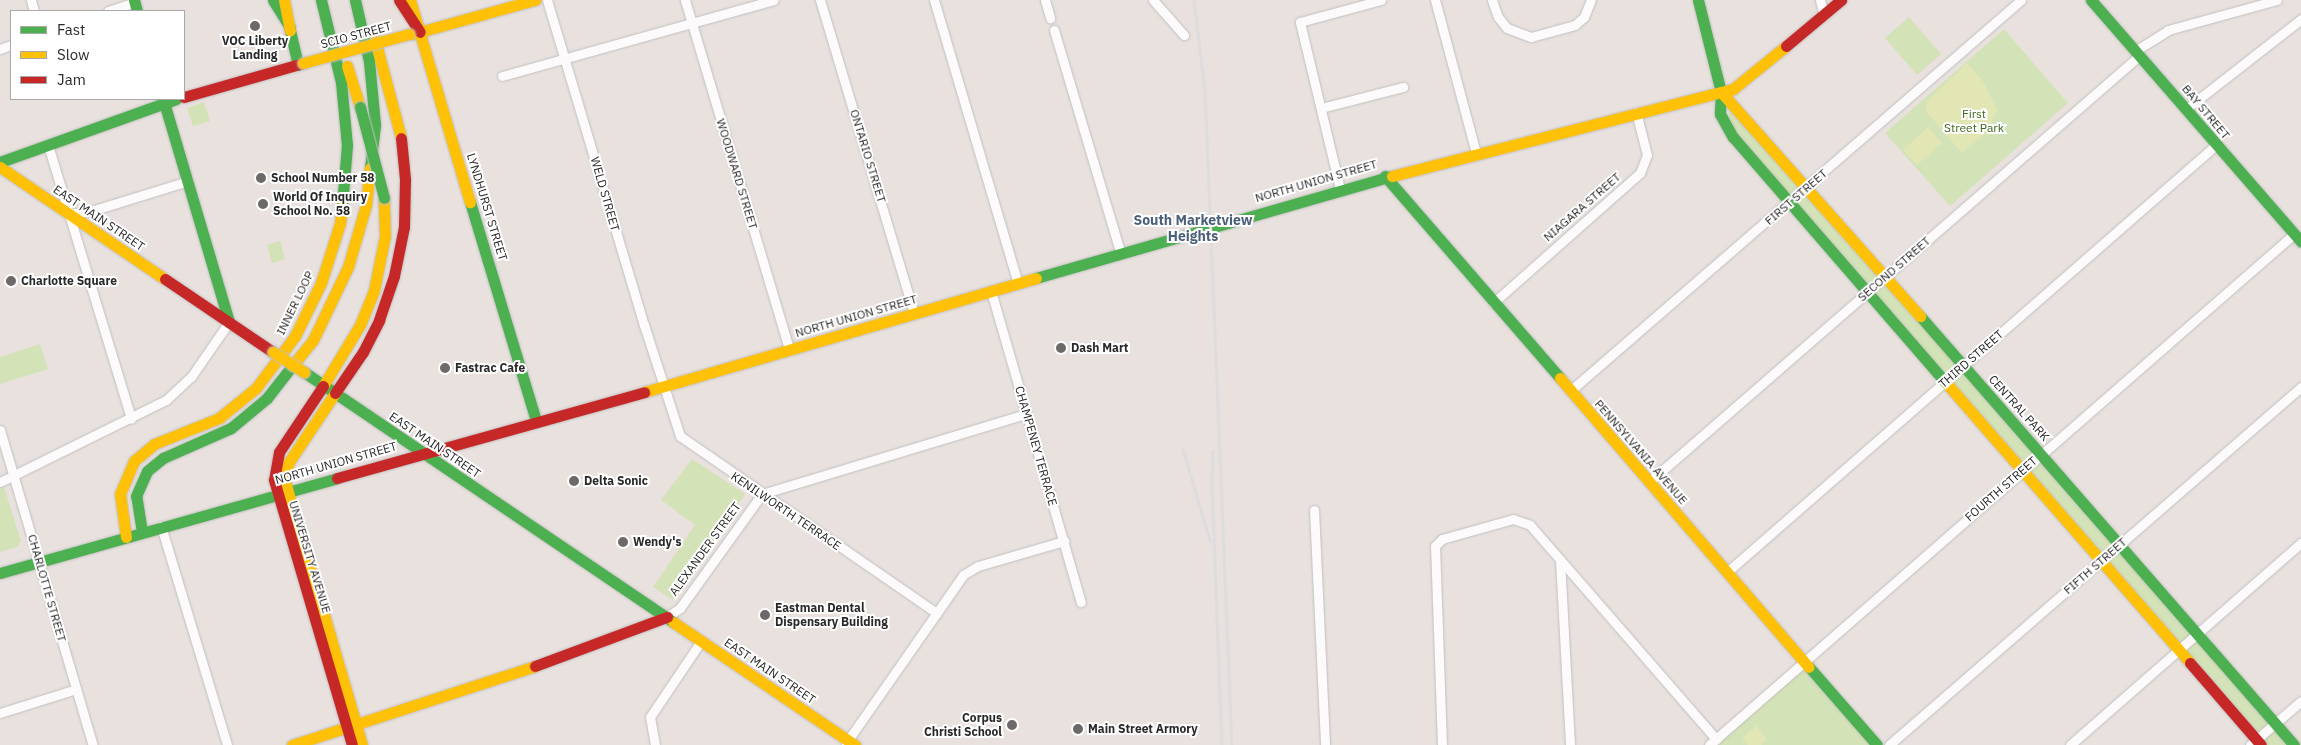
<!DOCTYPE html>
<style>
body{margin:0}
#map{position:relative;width:2301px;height:745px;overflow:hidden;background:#e8e1de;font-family:"IBM Plex Sans",sans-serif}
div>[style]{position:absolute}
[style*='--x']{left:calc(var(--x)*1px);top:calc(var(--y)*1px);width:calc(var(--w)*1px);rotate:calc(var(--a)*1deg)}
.green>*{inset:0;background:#d4e2b7}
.pitch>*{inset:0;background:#e1e6b4}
.roads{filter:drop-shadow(0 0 1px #c1c0c0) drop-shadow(0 0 1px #c1c0c0)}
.street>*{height:9px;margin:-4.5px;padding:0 4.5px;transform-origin:4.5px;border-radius:4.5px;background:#fcfafa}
.fast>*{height:11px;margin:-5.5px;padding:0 5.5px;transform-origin:5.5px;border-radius:5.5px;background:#4caf50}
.slow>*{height:11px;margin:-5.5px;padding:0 5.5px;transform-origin:5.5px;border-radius:5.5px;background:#ffc107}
.jam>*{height:11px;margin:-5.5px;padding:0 5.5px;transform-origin:5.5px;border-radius:5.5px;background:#c62828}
.rail>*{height:2.5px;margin:-1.25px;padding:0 1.25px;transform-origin:1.25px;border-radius:1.25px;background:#ddddde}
.bridges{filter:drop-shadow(0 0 1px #c1c0c0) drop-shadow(0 0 1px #c1c0c0)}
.fast-bridge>*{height:11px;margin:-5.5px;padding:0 5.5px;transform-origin:5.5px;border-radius:5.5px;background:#4caf50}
.slow-bridge>*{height:11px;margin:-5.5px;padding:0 5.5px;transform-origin:5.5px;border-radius:5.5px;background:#ffc107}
.dots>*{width:14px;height:14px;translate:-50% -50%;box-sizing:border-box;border:2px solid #fff;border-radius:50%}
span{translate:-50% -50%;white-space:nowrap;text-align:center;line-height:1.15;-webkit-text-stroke:4px #fff;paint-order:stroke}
.street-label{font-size:12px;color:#292929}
.poi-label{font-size:12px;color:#292929;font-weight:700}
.left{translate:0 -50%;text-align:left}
.right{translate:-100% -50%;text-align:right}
.park-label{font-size:12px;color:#3d661a}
.neighbourhood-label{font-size:14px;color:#4a5f7a;font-weight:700}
.legend{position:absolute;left:10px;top:10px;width:175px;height:90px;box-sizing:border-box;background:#fff;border:1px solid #a9a9a9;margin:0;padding:6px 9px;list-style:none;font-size:15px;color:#292929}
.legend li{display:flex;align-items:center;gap:10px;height:25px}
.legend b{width:25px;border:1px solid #a9a9a9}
</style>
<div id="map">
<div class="green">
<i style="clip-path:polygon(1909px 17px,1941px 54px,1917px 75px,1885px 38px)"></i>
<i style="clip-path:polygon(2004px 29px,2068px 103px,1950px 206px,1885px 133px)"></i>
<i style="clip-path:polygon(204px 102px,210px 121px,193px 126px,187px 108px)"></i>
<i style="clip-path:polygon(1729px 105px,2288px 745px,2266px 745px,1741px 140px,1729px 117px)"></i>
<i style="clip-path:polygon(280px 241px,285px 259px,272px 263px,267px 245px)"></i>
<i style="clip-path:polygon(40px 344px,48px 369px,0 384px,0 357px)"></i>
<i style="clip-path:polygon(692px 459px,745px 494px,675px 599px,671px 599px,653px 587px,695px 525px,661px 500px)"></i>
<i style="clip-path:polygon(4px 487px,21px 541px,17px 547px,0 552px,0 489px)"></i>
<i style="clip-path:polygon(1803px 670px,1871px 745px,1715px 745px,1801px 671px)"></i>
</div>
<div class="pitch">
<i style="clip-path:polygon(1967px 63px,1984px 83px,1997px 110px,1989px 130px,1962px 153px,1926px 111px,1927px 101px)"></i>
<i style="clip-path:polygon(1928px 127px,1942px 143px,1917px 165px,1903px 150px)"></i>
<i style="clip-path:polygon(1756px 726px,1767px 739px,1761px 745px,1748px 745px,1742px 738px)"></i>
</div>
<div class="roads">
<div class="street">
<i style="--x:31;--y:0;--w:11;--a:75"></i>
<i style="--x:547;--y:0;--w:339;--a:73.4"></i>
<i style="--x:644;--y:325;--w:117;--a:72"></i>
<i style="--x:680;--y:436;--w:312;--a:34.6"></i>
<i style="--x:685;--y:0;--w:364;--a:73.4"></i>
<i style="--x:820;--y:0;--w:327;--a:73.3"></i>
<i style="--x:934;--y:0;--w:295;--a:73.5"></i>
<i style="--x:1045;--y:0;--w:19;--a:74"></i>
<i style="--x:1153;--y:0;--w:47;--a:48.5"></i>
<i style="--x:1435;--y:0;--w:158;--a:75"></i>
<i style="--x:1492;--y:0;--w:18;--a:71"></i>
<i style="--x:1498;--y:17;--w:14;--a:51"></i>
<i style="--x:1507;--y:28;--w:26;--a:21"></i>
<i style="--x:1531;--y:37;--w:46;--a:-15.3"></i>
<i style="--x:1575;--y:25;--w:12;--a:-42"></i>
<i style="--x:1584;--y:17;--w:18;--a:-68"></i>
<i style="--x:1820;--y:0;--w:16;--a:75"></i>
<i style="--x:108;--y:11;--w:28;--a:-18"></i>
<i style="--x:1054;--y:30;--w:232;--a:73.4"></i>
<i style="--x:0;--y:49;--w:12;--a:-20"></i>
<i style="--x:2135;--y:51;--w:39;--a:-32"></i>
<i style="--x:2168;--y:30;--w:113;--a:-15.4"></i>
<i style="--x:502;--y:76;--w:282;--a:-15.6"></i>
<i style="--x:1321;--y:108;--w:85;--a:-14.4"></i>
<i style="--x:2186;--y:109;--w:146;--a:-38"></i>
<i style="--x:48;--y:145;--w:286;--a:73.1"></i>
<i style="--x:1340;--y:189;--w:172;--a:-103.5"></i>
<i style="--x:1300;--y:22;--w:84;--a:-15.2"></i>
<i style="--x:69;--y:214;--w:22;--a:-8"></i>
<i style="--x:91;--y:211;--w:102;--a:-17.2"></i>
<i style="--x:991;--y:291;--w:324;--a:73.9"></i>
<i style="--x:1493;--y:303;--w:196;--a:-41.5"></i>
<i style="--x:1640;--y:173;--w:19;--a:-69"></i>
<i style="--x:1647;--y:155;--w:44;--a:-104.3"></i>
<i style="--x:1570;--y:391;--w:597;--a:-40.92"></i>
<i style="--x:0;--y:430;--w:328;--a:73.6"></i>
<i style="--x:0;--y:482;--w:185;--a:-26.3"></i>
<i style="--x:166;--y:400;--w:34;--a:-43"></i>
<i style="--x:191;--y:377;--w:67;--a:-55.4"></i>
<i style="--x:1649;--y:482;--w:649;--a:-41"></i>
<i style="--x:1314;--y:510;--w:235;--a:87.3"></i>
<i style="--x:161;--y:526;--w:229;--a:73.2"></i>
<i style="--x:1560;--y:560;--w:185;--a:86.9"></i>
<i style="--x:1727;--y:572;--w:649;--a:-41.13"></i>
<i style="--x:667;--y:617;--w:16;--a:-35"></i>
<i style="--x:680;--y:608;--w:140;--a:-54.3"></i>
<i style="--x:762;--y:494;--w:276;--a:-16.9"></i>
<i style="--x:0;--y:713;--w:80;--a:-17.5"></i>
<i style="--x:846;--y:743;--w:205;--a:-55.1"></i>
<i style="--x:963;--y:575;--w:17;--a:-31"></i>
<i style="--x:978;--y:566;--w:90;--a:-16.2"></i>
<i style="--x:655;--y:745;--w:28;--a:-100"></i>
<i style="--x:650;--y:717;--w:92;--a:-56.1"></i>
<i style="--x:1442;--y:745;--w:199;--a:-92"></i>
<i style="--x:1435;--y:546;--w:10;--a:-45"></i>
<i style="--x:1442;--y:539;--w:74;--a:-15.7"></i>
<i style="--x:1513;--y:519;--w:18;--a:19"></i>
<i style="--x:1530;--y:525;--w:284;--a:49"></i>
<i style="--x:1709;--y:745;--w:777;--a:-41.14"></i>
<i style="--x:1889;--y:745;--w:546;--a:-40.99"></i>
<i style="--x:2070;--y:745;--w:307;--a:-41.2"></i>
<i style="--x:2250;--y:745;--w:67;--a:-40.8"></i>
</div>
<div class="fast">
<i style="--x:134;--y:0;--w:11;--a:75"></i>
<i style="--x:273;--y:0;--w:31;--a:58"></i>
<i style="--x:289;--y:26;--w:40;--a:77"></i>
<i style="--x:321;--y:0;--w:84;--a:76.3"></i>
<i style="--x:341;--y:82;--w:63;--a:84.6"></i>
<i style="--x:347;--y:145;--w:61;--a:94.7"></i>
<i style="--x:355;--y:0;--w:63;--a:77.1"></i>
<i style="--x:369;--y:61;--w:64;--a:84.6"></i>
<i style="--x:375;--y:125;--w:43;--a:96.6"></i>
<i style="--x:1698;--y:0;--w:95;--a:76"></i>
<i style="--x:1721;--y:92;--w:22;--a:93"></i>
<i style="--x:1720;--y:114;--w:26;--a:61"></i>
<i style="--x:1733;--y:137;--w:327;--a:49.1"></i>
<i style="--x:2091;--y:0;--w:320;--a:49"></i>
<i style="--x:163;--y:99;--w:233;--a:73.5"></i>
<i style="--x:0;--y:162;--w:187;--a:-19.7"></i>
<i style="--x:1385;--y:176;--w:267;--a:49.1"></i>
<i style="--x:470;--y:202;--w:229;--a:73.2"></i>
<i style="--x:1036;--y:278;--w:370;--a:-16"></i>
<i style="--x:1920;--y:316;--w:569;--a:48.92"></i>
<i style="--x:304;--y:372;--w:446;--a:34.1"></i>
<i style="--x:142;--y:532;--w:36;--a:-99"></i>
<i style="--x:136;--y:496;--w:27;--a:-66"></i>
<i style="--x:147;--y:471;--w:21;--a:-39"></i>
<i style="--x:163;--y:458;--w:74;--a:-23.8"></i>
<i style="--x:231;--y:428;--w:47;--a:-39.8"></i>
<i style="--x:267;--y:398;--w:41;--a:-52"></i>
<i style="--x:0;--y:573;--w:350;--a:-15.7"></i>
<i style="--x:1809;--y:667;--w:103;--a:48.9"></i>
</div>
<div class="slow">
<i style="--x:284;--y:0;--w:31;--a:79"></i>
<i style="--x:410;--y:0;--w:211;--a:73.5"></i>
<i style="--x:412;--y:34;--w:128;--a:-15.5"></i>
<i style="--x:375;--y:40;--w:101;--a:75.1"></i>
<i style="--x:347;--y:66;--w:43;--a:72.4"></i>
<i style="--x:1721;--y:92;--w:300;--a:48.4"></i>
<i style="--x:0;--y:167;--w:199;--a:34.2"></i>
<i style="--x:1392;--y:176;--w:352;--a:-14.3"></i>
<i style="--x:1733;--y:89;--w:68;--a:-39.1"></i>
<i style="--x:292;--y:366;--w:33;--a:-51"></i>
<i style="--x:313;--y:340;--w:81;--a:-64.4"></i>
<i style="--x:348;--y:267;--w:65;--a:-73.8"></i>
<i style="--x:366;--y:205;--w:37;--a:-84"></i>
<i style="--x:1560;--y:378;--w:381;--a:49.3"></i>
<i style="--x:1947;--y:384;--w:370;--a:48.9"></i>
<i style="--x:323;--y:386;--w:71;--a:-58.8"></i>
<i style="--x:360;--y:325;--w:38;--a:-68"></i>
<i style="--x:374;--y:290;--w:55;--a:-78.5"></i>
<i style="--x:385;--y:236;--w:38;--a:-92"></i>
<i style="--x:644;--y:392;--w:408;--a:-16.2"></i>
<i style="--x:335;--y:393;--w:83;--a:123.7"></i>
<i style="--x:289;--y:462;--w:17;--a:107"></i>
<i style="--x:284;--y:478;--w:278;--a:73.7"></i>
<i style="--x:126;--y:537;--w:43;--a:-97.9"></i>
<i style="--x:120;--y:494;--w:36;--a:-67"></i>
<i style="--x:134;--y:461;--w:26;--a:-40"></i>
<i style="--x:154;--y:444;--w:70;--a:-21.8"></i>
<i style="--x:219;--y:418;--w:48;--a:-39"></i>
<i style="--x:256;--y:388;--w:65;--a:-53.1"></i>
<i style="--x:295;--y:336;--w:59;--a:-63.9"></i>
<i style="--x:321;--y:283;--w:63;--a:-72.4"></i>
<i style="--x:340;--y:223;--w:17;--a:-83"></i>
<i style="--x:673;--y:622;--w:220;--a:34.1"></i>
<i style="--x:292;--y:745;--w:256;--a:-18"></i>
</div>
<div class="jam">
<i style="--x:399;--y:0;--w:38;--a:57"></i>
<i style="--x:1786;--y:46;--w:72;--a:-39.9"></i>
<i style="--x:184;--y:97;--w:124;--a:-15.9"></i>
<i style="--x:165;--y:279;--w:130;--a:34.1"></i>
<i style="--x:323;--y:386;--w:79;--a:123.7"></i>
<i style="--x:279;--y:452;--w:28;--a:100"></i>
<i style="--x:274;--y:480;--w:276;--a:73.6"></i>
<i style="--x:335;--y:393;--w:50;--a:-55.7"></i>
<i style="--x:363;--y:352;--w:36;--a:-63"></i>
<i style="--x:379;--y:320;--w:46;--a:-71.2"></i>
<i style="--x:394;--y:276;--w:50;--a:-78.5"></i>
<i style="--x:404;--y:227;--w:48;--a:-88.8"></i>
<i style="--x:405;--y:179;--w:41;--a:-95.6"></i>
<i style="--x:337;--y:478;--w:319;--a:-15.6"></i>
<i style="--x:2190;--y:663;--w:108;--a:49.1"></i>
<i style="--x:535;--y:666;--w:141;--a:-20.4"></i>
</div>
</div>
<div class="rail">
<i style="--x:1194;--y:0;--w:92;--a:83.1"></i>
<i style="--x:1205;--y:91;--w:655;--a:87.64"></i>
<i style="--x:1183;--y:449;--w:96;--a:73.6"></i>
<i style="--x:1213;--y:451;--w:35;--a:92"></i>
<i style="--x:1212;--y:486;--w:259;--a:87.8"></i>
</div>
<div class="bridges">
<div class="fast-bridge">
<i style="--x:360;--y:107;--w:94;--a:75.2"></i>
</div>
<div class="slow-bridge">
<i style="--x:303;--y:63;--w:110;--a:-15.3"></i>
<i style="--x:273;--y:352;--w:37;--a:33"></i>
</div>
</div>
<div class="dots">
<i style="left:255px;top:26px;background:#6c6968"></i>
<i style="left:261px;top:178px;background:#6c6968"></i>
<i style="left:263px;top:204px;background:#6c6968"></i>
<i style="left:11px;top:281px;background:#6c6968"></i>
<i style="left:1061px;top:348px;background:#6c6968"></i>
<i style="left:445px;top:368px;background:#6c6968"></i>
<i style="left:574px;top:481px;background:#6c6968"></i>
<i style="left:623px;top:542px;background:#6c6968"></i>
<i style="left:765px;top:615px;background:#6c6968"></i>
<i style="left:1012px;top:725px;background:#6c6968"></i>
<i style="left:1078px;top:729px;background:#6c6968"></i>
</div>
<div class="street-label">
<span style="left:356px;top:35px;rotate:-15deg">SCIO STREET</span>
<span style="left:2206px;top:112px;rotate:50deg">BAY STREET</span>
<span style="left:868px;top:156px;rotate:73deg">ONTARIO STREET</span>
<span style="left:737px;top:174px;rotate:73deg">WOODWARD STREET</span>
<span style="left:1316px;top:181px;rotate:-16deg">NORTH UNION STREET</span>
<span style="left:605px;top:194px;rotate:74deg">WELD STREET</span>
<span style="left:1796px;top:197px;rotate:-41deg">FIRST STREET</span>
<span style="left:487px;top:207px;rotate:73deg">LYNDHURST STREET</span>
<span style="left:1582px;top:207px;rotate:-41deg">NIAGARA STREET</span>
<span style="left:99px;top:218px;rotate:34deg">EAST MAIN STREET</span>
<span style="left:1894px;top:269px;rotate:-41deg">SECOND STREET</span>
<span style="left:295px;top:303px;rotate:-64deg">INNER LOOP</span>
<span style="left:856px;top:316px;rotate:-16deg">NORTH UNION STREET</span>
<span style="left:1971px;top:359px;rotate:-41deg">THIRD STREET</span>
<span style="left:2019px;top:408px;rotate:48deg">CENTRAL PARK</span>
<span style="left:435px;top:445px;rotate:34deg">EAST MAIN STREET</span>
<span style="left:1036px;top:446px;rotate:74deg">CHAMPENEY TERRACE</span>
<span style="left:1641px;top:452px;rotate:49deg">PENNSYLVANIA AVENUE</span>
<span style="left:336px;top:463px;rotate:-16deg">NORTH UNION STREET</span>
<span style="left:2001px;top:489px;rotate:-41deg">FOURTH STREET</span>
<span style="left:786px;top:511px;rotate:34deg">KENILWORTH TERRACE</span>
<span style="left:705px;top:549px;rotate:-54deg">ALEXANDER STREET</span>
<span style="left:310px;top:557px;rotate:73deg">UNIVERSITY AVENUE</span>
<span style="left:2095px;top:566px;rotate:-41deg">FIFTH STREET</span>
<span style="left:47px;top:588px;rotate:74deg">CHARLOTTE STREET</span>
<span style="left:770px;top:671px;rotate:34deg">EAST MAIN STREET</span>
</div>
<div class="poi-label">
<span style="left:255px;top:48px">VOC Liberty<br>Landing</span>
<span class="left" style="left:271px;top:178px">School Number 58</span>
<span class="left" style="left:273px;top:204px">World Of Inquiry<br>School No. 58</span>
<span class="left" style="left:21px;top:281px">Charlotte Square</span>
<span class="left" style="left:1071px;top:348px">Dash Mart</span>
<span class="left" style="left:455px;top:368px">Fastrac Cafe</span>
<span class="left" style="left:584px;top:481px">Delta Sonic</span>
<span class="left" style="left:633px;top:542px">Wendy's</span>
<span class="left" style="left:775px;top:615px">Eastman Dental<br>Dispensary Building</span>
<span class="right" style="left:1002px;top:725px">Corpus<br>Christi School</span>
<span class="left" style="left:1088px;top:729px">Main Street Armory</span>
</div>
<div class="park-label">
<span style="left:1974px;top:121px">First<br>Street Park</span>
</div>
<div class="neighbourhood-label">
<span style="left:1193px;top:228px">South Marketview<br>Heights</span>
</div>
<ul class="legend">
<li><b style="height:6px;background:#4caf50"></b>Fast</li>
<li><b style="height:6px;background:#ffc107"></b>Slow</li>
<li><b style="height:6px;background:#c62828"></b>Jam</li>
</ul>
</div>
